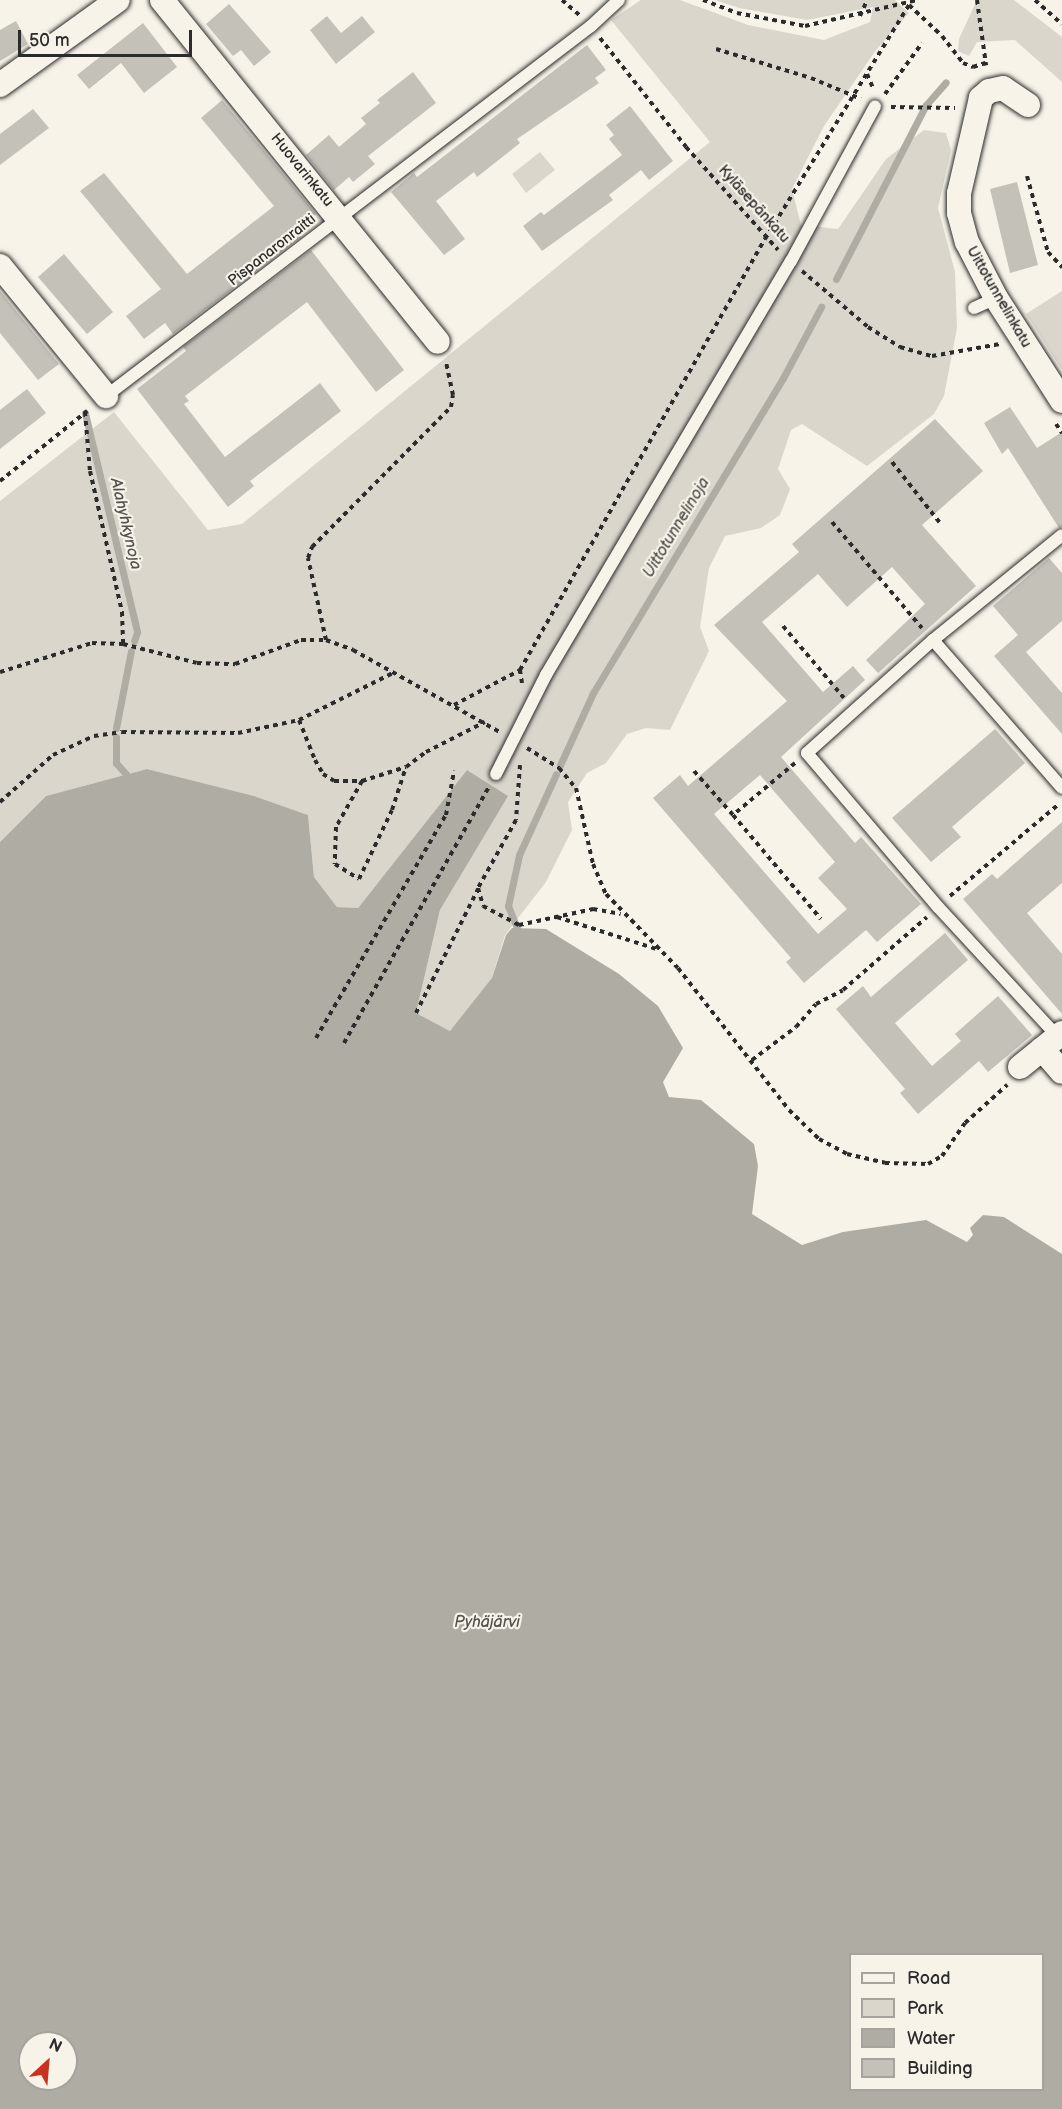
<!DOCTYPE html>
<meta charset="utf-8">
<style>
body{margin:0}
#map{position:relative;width:1062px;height:2109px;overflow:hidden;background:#f7f3e8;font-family:"Balsamiq Sans",sans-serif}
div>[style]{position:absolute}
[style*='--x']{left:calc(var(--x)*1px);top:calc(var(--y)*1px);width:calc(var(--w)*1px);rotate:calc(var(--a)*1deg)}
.green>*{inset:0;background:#dad6cc}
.water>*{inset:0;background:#afaca4}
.stream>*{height:7px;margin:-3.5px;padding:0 3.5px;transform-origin:3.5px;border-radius:3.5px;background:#afaca4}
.building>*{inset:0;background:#c4c1b9}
.path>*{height:4px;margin-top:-2px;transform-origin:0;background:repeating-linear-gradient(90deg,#2b2b2b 0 4.5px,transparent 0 9px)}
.roads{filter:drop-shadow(0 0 2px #2b2b2b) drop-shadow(0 0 2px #2b2b2b)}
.service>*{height:12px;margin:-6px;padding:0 6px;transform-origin:6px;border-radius:6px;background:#f7f3e8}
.minor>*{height:24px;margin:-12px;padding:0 12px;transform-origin:12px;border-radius:12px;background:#f7f3e8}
span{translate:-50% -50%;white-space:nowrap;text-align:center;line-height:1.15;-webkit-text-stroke:4.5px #f7f3e8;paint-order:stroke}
.street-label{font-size:15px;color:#2b2b2b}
.water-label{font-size:16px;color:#53524f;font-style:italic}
.legend{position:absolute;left:849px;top:1953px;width:195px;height:138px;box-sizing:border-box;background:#f7f3e8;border:2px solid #a5a39c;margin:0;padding:8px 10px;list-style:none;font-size:18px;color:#2b2b2b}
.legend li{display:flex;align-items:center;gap:12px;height:30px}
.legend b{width:30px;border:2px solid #a5a39c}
.north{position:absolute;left:18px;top:2031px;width:60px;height:60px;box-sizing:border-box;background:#f7f3e8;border:2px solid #a5a39c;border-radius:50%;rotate:26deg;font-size:16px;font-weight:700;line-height:24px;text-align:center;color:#2b2b2b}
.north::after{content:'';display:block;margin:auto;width:21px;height:27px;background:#c8321e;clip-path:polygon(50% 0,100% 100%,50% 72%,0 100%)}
.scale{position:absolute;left:18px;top:30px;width:174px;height:27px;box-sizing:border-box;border:3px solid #2b2b2b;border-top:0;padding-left:8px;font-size:18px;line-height:21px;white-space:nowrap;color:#2b2b2b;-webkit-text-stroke:4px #f7f3e8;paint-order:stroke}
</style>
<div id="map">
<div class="green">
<i style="clip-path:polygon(641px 0,680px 0,748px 25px,824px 40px,870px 22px,873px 7px,807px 20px,739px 8px,715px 0,895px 0,909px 13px,876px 50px,824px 126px,792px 189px,801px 225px,838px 229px,886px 159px,924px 130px,946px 133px,951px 150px,938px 208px,955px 272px,957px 328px,944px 396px,934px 414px,867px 466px,802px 424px,791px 430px,778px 469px,790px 489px,780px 515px,761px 528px,725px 536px,709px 568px,700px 627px,709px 651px,670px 730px,646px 728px,627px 734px,606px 763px,587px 773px,568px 802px,572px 830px,546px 882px,505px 935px,492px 978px,478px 1000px,450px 1031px,416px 1013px,440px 910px,507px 796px,467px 770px,358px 908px,337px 907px,314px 877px,308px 815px,254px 796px,147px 769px,46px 796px,0 842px,0 501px,114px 412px,208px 530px,242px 524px,710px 142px,611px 20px)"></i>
<i style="clip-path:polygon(977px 0,1014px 0,1062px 37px,1062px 82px,1015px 40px,977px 42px,969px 56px,958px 51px,959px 39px)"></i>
<i style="clip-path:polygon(540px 152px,555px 170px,526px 193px,512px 174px)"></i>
<i style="clip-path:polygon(1062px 291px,1062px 370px,1026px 314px)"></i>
</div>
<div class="water">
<i style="clip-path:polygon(evenodd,147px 769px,254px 796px,308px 815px,314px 877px,337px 907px,358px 908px,467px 770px,508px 796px,440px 910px,416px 1013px,450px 1031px,492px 978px,506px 935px,512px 928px,546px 929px,619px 974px,658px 1006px,683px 1048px,663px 1082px,669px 1097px,701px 1100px,754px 1144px,758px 1166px,752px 1214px,802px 1245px,843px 1232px,926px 1220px,967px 1242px,973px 1235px,970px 1228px,983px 1215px,1004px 1217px,1062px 1254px,1062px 2109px,0 2109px,0 842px,46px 796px,147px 769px,850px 1954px,1042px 1954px,1042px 2090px,850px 2090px,850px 1954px,147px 769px,30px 2043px,66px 2043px,66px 2079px,30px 2079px,30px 2043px)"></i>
</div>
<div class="stream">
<i style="--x:836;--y:279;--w:196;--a:-62.7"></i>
<i style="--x:926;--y:105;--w:30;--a:-49"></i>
<i style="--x:85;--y:413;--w:225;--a:76.6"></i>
<i style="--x:137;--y:632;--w:9;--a:108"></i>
<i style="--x:116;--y:728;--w:78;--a:-79"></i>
<i style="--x:116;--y:737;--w:26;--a:90"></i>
<i style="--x:116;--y:763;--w:15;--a:48"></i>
<i style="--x:560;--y:765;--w:79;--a:-65.4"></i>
<i style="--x:593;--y:693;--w:368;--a:-58.9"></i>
<i style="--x:783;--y:378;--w:81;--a:-61.8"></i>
<i style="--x:517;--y:928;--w:24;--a:-112"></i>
<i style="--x:508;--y:906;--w:52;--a:-77.8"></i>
<i style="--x:519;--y:855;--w:89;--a:-65.4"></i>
</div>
<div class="building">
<i style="clip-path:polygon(229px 4px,271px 52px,254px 66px,241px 50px,233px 56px,206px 24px)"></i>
<i style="clip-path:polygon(327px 16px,341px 33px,362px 16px,375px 32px,336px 64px,310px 30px)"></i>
<i style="clip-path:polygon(16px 21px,28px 44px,0 61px,0 30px)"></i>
<i style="clip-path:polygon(143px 23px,177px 67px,144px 93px,121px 63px,89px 89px,77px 75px)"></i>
<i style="clip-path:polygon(587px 45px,606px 70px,595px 78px,599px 83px,517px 139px,520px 143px,477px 177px,474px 172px,436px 201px,465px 239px,444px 255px,391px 192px,414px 173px,417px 177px)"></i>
<i style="clip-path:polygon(413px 72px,436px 103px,368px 156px,375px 164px,353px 182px,349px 177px,334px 190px,306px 155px,329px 135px,339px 147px,366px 124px,361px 118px,380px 103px,377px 100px)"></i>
<i style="clip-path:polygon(222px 100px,316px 214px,296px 230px,301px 237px,173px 334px,165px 323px,144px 339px,126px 316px,161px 289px,80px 191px,104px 173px,187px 274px,274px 206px,201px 118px)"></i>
<i style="clip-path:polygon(630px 106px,673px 161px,649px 180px,641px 170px,609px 195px,613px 200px,542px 251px,523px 226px,541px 212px,544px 215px,622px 155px,609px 139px,614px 135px,606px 125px)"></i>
<i style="clip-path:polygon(33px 109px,49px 128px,0 165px,0 134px)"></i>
<i style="clip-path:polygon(1017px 182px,1038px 265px,1010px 273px,990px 189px)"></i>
<i style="clip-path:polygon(311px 250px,404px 370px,376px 392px,307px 302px,185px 396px,189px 401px,184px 404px,225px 457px,320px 383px,341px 411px,250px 481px,254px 486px,228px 507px,137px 389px,186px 351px,183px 347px)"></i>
<i style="clip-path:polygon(64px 254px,113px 312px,87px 334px,38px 277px)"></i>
<i style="clip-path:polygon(0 291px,59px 364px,38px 380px,0 333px)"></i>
<i style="clip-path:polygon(27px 389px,46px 413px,0 449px,0 410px)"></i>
<i style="clip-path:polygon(1010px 407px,1037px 448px,1062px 432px,1062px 527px,1059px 528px,1008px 448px,1002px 454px,984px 423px)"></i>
<i style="clip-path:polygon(evenodd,935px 419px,983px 471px,922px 525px,976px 586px,878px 673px,866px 660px,925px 604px,892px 567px,847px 607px,818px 574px,762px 622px,823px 692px,853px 666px,865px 680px,781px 757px,855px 843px,861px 837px,921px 904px,877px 942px,866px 930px,804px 983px,786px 962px,791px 958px,653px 798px,680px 775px,688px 786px,787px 701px,714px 625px,799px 552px,792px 544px,935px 419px,760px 775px,835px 862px,818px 878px,847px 909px,818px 934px,714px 814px,760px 775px)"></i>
<i style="clip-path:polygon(1049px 558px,1062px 573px,1062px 621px,1026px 652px,1062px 693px,1062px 734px,994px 656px,1018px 635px,993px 606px)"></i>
<i style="clip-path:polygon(995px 729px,1025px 763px,952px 827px,961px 837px,931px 862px,892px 818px)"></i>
<i style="clip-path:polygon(1062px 822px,1062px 883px,1027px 913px,1062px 954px,1062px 1014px,963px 899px,992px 874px,997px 879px)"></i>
<i style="clip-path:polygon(945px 933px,968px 960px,895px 1023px,932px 1066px,961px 1041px,955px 1034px,998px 996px,1032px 1035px,988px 1072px,979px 1061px,918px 1114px,900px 1093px,905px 1089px,836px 1009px,863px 986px,871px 997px)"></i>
</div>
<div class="path">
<i style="--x:562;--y:0;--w:23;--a:41"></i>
<i style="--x:703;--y:0;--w:36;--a:21"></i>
<i style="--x:737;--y:13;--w:69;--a:10.8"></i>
<i style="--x:805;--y:26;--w:116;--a:-13"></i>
<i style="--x:977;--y:0;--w:66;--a:82.1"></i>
<i style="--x:1035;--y:0;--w:36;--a:42"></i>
<i style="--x:860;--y:16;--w:17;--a:-66"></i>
<i style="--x:600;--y:38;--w:139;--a:51.7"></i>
<i style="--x:686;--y:147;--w:138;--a:48.2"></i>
<i style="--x:716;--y:49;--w:99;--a:17"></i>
<i style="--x:811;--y:78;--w:54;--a:22.8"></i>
<i style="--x:867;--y:74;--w:15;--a:67"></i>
<i style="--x:885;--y:94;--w:63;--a:-54"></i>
<i style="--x:891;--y:107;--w:64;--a:0.9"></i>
<i style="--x:1027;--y:176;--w:79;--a:74.6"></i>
<i style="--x:1048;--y:252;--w:21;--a:47"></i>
<i style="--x:802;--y:271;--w:87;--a:40.3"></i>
<i style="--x:868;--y:327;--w:38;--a:32"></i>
<i style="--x:900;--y:347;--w:33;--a:16"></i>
<i style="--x:932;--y:356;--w:69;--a:-10"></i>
<i style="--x:85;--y:412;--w:59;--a:85.2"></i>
<i style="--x:90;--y:471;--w:145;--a:77.2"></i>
<i style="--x:122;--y:612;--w:32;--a:88"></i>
<i style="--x:1056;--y:424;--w:11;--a:56"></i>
<i style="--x:892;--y:462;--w:78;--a:51.8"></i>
<i style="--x:0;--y:481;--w:112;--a:-38.8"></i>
<i style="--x:832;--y:522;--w:139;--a:49.7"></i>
<i style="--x:783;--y:626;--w:94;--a:49.7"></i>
<i style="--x:326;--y:640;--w:84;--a:-102.4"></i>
<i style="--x:308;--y:558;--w:12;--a:-70"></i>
<i style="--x:312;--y:547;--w:197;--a:-45.2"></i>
<i style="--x:451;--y:407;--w:12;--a:-81"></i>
<i style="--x:453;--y:395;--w:33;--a:-102"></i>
<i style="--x:0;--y:672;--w:96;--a:-17.5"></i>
<i style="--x:92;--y:643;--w:31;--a:2"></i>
<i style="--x:123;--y:644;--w:76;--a:14.4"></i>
<i style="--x:197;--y:663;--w:38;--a:2"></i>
<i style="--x:235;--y:664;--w:70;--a:-20"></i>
<i style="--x:301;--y:640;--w:25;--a:0"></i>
<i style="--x:326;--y:640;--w:29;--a:20"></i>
<i style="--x:353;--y:650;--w:168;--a:29.2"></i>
<i style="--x:522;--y:683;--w:13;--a:-99"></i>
<i style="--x:520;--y:670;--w:496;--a:-60.4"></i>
<i style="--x:765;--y:239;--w:275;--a:-58.4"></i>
<i style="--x:909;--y:5;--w:45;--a:43.2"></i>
<i style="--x:942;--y:36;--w:34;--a:52"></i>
<i style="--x:963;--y:63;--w:11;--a:22"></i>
<i style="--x:973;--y:67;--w:13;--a:-18"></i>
<i style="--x:454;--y:705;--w:75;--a:-27.9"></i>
<i style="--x:299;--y:720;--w:43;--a:68.2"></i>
<i style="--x:315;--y:760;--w:16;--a:60"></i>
<i style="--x:323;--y:774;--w:13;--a:32"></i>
<i style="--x:334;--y:781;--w:28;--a:0"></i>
<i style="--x:362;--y:781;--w:46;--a:-17.7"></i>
<i style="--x:406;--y:767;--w:25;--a:-37"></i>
<i style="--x:426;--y:752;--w:66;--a:-27"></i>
<i style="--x:527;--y:748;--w:38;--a:32"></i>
<i style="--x:559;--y:768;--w:26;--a:50"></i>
<i style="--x:576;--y:788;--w:78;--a:77.4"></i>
<i style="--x:593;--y:864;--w:33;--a:67"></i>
<i style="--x:606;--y:894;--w:103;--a:45.8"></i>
<i style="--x:678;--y:968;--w:180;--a:52"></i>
<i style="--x:789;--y:1110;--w:42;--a:44"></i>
<i style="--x:819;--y:1139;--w:32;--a:28"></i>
<i style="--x:847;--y:1154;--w:39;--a:13"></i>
<i style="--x:885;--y:1163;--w:43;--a:1.3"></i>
<i style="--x:928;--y:1164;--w:16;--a:-30"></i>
<i style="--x:942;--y:1156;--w:40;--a:-55.1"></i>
<i style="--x:965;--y:1123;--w:57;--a:-42.1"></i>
<i style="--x:795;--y:763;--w:81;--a:140"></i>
<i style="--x:733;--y:815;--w:136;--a:49.8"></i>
<i style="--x:520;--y:765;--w:55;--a:94.2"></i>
<i style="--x:516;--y:820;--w:78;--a:119.2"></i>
<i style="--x:478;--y:888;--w:19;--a:74"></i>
<i style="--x:483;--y:906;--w:41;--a:27.8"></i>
<i style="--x:519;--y:925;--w:76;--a:-12.2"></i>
<i style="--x:593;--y:909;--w:28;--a:10"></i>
<i style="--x:694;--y:771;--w:59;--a:48.4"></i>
<i style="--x:362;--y:781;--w:53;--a:119.5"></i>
<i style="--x:336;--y:827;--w:37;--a:92"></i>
<i style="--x:335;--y:864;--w:28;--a:32"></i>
<i style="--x:359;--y:879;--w:76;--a:-64.4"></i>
<i style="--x:392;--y:810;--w:45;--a:-72"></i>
<i style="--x:0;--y:802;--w:71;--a:-41.6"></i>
<i style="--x:53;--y:755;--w:45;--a:-24.9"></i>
<i style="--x:94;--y:736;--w:28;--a:-8"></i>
<i style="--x:122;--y:732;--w:116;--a:0.5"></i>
<i style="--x:238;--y:733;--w:62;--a:-12"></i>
<i style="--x:299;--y:720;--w:107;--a:-26.6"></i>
<i style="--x:950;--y:896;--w:143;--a:-40.2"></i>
<i style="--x:557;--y:917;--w:104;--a:17.9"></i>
<i style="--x:416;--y:1013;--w:139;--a:-63.4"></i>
<i style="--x:316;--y:1038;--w:258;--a:-59.8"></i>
<i style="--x:446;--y:815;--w:45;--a:-79.7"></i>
<i style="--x:344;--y:1043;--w:293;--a:-60.5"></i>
<i style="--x:752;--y:1060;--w:55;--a:-36.9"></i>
<i style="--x:796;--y:1027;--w:30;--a:-49"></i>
<i style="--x:816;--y:1004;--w:30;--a:-27"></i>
<i style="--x:843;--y:990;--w:111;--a:-41"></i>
</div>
<div class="roads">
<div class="service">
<i style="--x:974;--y:308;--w:24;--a:-24"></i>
<i style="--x:106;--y:396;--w:610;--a:-37.34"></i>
<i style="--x:591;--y:26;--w:38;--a:-43"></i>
<i style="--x:933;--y:640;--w:196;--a:48.9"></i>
<i style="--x:496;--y:774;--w:111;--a:-63.2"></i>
<i style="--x:546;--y:675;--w:481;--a:-59.4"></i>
<i style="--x:791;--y:261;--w:176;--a:-61.5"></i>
<i style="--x:1058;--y:1037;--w:177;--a:-132.7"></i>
<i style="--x:938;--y:907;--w:202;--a:-130.4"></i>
<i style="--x:807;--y:753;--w:169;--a:-41.9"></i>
<i style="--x:933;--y:640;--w:166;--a:-39.1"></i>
</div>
<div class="minor">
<i style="--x:162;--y:0;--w:439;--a:51.1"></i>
<i style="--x:0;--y:85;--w:145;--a:-35.8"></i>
<i style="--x:1028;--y:105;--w:30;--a:-146"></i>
<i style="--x:1003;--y:88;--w:14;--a:168"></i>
<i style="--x:989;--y:91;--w:11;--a:139"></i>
<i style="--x:981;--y:98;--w:98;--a:103"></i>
<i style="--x:959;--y:193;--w:20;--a:90"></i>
<i style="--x:959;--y:213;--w:30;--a:75"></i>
<i style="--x:967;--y:242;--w:63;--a:62.6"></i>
<i style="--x:996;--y:298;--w:122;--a:57.3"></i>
<i style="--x:0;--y:266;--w:168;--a:50.8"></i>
<i style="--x:1042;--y:1049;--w:30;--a:49"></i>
<i style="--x:1020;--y:1067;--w:54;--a:-39"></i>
</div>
</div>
<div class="street-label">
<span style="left:302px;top:170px;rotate:51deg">Huovarinkatu</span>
<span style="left:754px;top:204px;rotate:48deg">Kyläsepänkatu</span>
<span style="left:272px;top:250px;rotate:-38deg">Pispanaronraitti</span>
<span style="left:999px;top:297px;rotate:60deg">Uittotunnelinkatu</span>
</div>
<div class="water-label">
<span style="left:125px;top:524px;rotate:77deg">Alahyhkynoja</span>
<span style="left:677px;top:528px;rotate:-59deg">Uittotunnelinoja</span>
<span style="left:487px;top:1623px">Pyhäjärvi</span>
</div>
<ul class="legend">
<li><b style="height:8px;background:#f7f3e8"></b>Road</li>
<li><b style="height:16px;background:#dad6cc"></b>Park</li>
<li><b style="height:16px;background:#afaca4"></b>Water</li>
<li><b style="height:16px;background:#c4c1b9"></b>Building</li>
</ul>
<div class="north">N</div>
<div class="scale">50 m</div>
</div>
